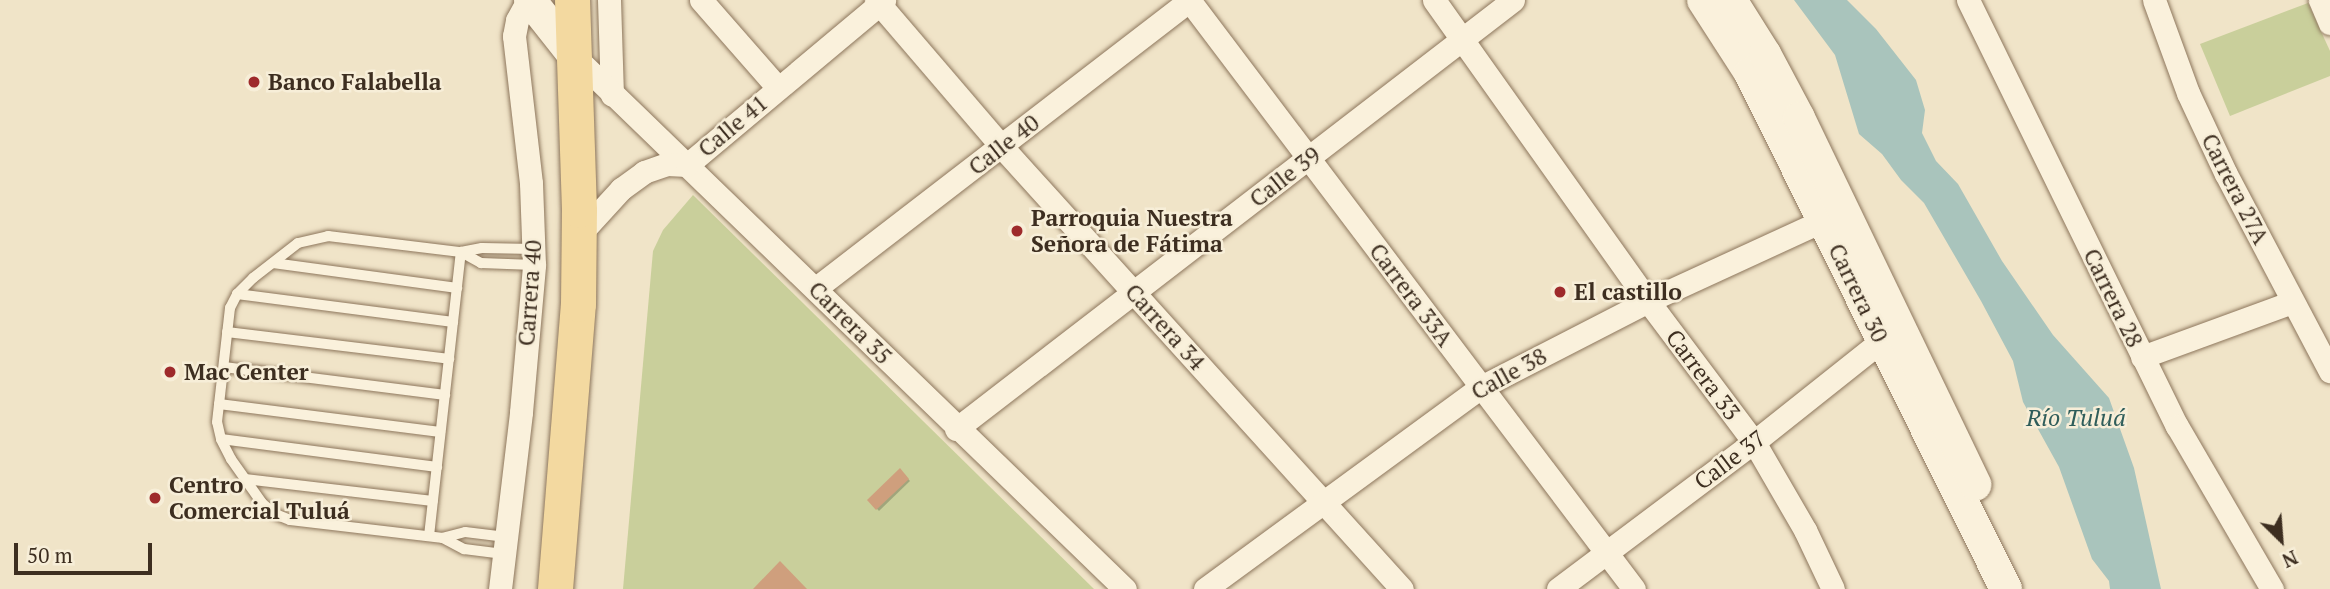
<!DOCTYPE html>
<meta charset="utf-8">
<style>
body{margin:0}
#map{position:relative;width:2330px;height:589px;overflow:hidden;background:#f0e4c8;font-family:"PT Serif",serif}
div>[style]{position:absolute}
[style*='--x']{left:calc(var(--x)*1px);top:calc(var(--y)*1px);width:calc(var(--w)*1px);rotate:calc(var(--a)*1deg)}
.green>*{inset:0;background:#c9cf9b}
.water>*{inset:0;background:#a9c4bc}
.shadow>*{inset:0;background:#0003}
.building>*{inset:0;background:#cf9f7d}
.roads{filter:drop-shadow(0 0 2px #8d765c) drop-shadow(0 0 2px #8d765c)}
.lane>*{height:10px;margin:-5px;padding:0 5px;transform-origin:5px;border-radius:5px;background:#faf1dc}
.street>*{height:23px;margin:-11.5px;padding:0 11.5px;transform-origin:11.5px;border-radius:11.5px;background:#faf1dc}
.secondary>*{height:32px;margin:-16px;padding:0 16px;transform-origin:16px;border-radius:16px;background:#faf1dc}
.primary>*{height:35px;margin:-17.5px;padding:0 17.5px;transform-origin:17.5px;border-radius:17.5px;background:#f3d9a0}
.dots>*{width:19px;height:19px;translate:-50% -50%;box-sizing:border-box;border:4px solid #f7eed8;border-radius:50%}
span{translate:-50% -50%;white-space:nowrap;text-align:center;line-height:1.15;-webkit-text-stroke:5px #f7eed8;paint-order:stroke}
.poi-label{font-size:23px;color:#3d2e20;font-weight:700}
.left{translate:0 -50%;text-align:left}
.street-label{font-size:23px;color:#3d2e20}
.water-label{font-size:24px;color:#2f5d5a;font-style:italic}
.north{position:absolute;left:2246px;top:505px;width:70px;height:70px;-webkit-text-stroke:5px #f7eed8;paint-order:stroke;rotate:155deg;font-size:19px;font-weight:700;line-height:28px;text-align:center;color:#3d2e20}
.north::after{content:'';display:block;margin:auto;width:24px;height:32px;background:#3d2e20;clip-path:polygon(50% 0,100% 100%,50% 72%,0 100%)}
.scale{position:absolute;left:14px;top:543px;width:138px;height:32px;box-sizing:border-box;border:4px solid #3d2e20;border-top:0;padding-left:9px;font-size:21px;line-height:24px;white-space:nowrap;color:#3d2e20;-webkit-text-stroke:5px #f7eed8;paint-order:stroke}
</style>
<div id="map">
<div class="green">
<i style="clip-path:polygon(2308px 3px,2330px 51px,2330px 76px,2230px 116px,2200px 44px)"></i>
<i style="clip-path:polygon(693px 195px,1094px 589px,623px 589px,653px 251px,663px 230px)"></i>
</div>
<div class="water">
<i style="clip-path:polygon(1794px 0,1847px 0,1876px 29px,1916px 80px,1925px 110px,1922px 133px,1936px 161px,1958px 184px,2002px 261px,2053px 335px,2109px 398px,2134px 468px,2161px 589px,2110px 589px,2109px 581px,2092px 559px,2059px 467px,2023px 402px,2013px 361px,1981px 301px,1924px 203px,1901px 180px,1882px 154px,1859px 134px,1835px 55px)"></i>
</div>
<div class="shadow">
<i style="clip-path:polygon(900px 470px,910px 481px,879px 511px,869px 500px)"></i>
</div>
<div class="building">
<i style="clip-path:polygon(900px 468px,909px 479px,876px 510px,867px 500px)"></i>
<i style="clip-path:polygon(780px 561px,807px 589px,753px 589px)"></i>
</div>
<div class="roads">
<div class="lane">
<i style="--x:461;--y:252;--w:23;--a:29"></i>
<i style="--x:481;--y:263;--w:53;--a:2.2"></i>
<i style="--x:273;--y:263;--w:186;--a:7.7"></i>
<i style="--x:237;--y:294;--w:218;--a:7.4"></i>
<i style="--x:227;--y:332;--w:224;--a:6.9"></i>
<i style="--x:224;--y:367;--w:223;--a:7.2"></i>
<i style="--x:219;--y:404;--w:223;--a:7.2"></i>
<i style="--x:221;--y:439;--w:218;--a:7.4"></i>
<i style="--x:245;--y:479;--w:189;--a:6.7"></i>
<i style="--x:429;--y:536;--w:286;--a:-83.6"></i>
<i style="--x:506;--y:537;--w:41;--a:-173"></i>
<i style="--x:465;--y:532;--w:23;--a:165"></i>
<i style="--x:443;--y:538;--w:154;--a:-173.3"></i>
<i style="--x:290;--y:520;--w:16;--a:-158"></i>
<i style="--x:275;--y:514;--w:17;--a:-140"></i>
<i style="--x:262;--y:503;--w:54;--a:-125.2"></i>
<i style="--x:231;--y:459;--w:22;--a:-117"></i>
<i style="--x:221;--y:439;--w:17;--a:-103"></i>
<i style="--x:217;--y:422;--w:115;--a:-83.5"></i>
<i style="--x:230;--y:308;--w:16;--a:-63"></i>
<i style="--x:237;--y:294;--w:23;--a:-45"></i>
<i style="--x:253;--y:278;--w:57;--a:-37.9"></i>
<i style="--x:298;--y:243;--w:31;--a:-13"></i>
<i style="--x:328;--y:236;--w:134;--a:6.9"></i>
<i style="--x:461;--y:252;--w:21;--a:-11"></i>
<i style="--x:482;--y:248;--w:52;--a:1.1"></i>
<i style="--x:443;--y:538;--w:24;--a:28"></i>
<i style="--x:464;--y:549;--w:40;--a:7.1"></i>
</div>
<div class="street">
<i style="--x:609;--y:0;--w:95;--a:88.2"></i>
<i style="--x:701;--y:0;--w:117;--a:48.8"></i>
<i style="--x:876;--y:0;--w:194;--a:49.4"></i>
<i style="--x:1002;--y:147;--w:596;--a:47.86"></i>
<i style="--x:1189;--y:0;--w:738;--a:52.93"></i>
<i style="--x:1434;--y:0;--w:369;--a:54.6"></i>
<i style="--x:1648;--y:301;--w:176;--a:53.1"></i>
<i style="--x:1754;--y:442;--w:102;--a:59.9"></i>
<i style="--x:1805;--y:530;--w:65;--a:64.6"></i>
<i style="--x:1968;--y:0;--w:475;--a:63.9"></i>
<i style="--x:2177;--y:426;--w:189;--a:59.8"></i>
<i style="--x:2154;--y:0;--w:99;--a:69.9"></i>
<i style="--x:2188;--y:93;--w:89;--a:64.9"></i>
<i style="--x:2226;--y:174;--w:223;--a:62.2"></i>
<i style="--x:2320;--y:0;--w:25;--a:67"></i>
<i style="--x:575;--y:57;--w:765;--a:44.05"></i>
<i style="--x:578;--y:236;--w:64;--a:-47.5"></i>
<i style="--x:621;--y:189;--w:29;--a:-36"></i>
<i style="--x:644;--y:172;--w:24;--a:-19"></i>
<i style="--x:667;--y:164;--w:20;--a:3"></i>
<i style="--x:687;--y:165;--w:257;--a:-39.9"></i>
<i style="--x:816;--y:288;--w:472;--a:-37.6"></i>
<i style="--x:2142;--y:357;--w:160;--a:-20.1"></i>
<i style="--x:956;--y:429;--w:703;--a:-37.6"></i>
<i style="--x:500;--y:589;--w:178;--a:-83.2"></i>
<i style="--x:521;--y:412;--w:148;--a:-84.9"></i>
<i style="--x:534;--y:265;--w:82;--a:-92.1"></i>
<i style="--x:531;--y:183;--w:148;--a:-96.6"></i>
<i style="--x:514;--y:36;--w:16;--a:-79"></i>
<i style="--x:517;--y:20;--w:23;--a:-61"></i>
<i style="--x:1205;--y:589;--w:342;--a:-36.2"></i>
<i style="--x:1481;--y:387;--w:188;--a:-27.2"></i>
<i style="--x:1648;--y:301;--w:206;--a:-24.7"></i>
<i style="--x:1558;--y:589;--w:245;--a:-36.9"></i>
<i style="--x:1754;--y:442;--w:162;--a:-38.5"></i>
<i style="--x:1881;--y:341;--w:17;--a:-25"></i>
</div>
<div class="secondary">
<i style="--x:530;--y:0;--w:73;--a:51.7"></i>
<i style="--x:1703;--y:0;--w:87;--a:57.2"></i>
<i style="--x:1750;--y:73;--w:576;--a:63.61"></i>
<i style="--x:1731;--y:0;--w:64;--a:57.8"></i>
<i style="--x:1765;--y:54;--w:72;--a:62"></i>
<i style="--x:1799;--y:118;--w:407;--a:64.3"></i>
</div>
<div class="primary">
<i style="--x:555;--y:589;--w:286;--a:-85.4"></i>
<i style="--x:578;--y:304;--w:94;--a:-89.4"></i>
<i style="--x:579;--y:210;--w:210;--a:-91.9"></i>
</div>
</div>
<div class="dots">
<i style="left:254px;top:82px;background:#9e2a2b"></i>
<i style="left:1017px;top:231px;background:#9e2a2b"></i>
<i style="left:1560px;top:292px;background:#9e2a2b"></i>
<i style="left:170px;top:372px;background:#9e2a2b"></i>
<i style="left:155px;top:498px;background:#9e2a2b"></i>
</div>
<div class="poi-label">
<span class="left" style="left:268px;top:82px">Banco Falabella</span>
<span class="left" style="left:1031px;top:231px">Parroquia Nuestra<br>Señora de Fátima</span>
<span class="left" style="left:1574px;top:292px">El castillo</span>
<span class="left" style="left:184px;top:372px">Mac Center</span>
<span class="left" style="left:169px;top:498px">Centro<br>Comercial Tuluá</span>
</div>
<div class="street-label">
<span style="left:733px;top:126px;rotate:-40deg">Calle 41</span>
<span style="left:1004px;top:145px;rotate:-38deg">Calle 40</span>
<span style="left:1285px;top:177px;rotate:-38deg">Calle 39</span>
<span style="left:2235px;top:189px;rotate:63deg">Carrera 27A</span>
<span style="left:530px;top:293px;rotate:-86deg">Carrera 40</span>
<span style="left:1858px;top:293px;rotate:64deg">Carrera 30</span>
<span style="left:1411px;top:295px;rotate:53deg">Carrera 33A</span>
<span style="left:2113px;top:298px;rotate:64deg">Carrera 28</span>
<span style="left:850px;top:323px;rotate:45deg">Carrera 35</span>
<span style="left:1165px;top:327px;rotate:48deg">Carrera 34</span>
<span style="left:1509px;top:374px;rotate:-29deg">Calle 38</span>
<span style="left:1703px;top:375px;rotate:53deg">Carrera 33</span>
<span style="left:1730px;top:460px;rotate:-37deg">Calle 37</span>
</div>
<div class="water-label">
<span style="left:2076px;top:418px">Río Tuluá</span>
</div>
<div class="north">N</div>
<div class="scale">50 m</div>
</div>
